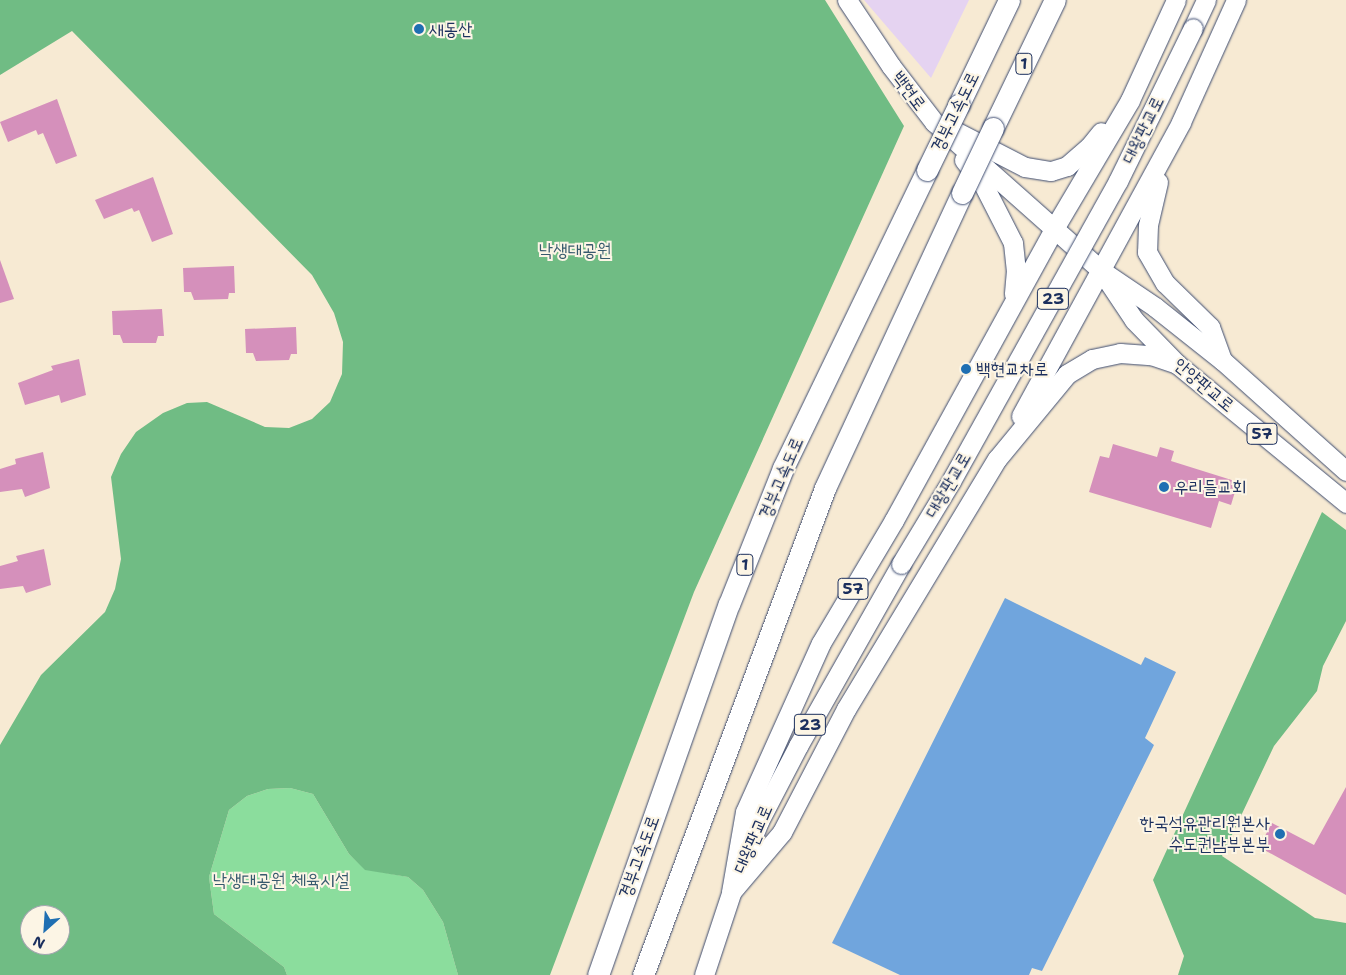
<!DOCTYPE html>
<meta charset="utf-8">
<style>
body{margin:0}
#map{position:relative;width:1346px;height:975px;overflow:hidden;background:#f7ead3;font-family:"Shantell Sans","Poor Story",sans-serif}
div>[style]{position:absolute}
[style*='--x']{left:calc(var(--x)*1px);top:calc(var(--y)*1px);width:calc(var(--w)*1px);rotate:calc(var(--a)*1deg)}
.built>*{inset:0;background:#e5d3f1}
.green>*{inset:0;background:#8bdd9d}
.forest>*{inset:0;background:#70bc84}
.water>*{inset:0;background:#70a5dd}
.building>*{inset:0;background:#d590bb}
.roads{filter:drop-shadow(0 0 1px #3c4b70) drop-shadow(0 0 1px #3c4b70)}
.major>*{height:19px;margin:-9.5px;padding:0 9.5px;transform-origin:9.5px;border-radius:9.5px;background:#fff}
.highway>*{height:21px;margin:-10.5px;padding:0 10.5px;transform-origin:10.5px;border-radius:10.5px;background:#fff}
.bridges{filter:drop-shadow(0 0 1px #3c4b70) drop-shadow(0 0 1px #3c4b70)}
.major-bridge>*{height:19px;margin:-9.5px;padding:0 9.5px;transform-origin:9.5px;border-radius:9.5px;background:#fff}
.highway-bridge>*{height:21px;margin:-10.5px;padding:0 10.5px;transform-origin:10.5px;border-radius:10.5px;background:#fff}
.dots>*{width:14px;height:14px;translate:-50% -50%;box-sizing:border-box;border:2px solid #fcf5e5;border-radius:50%}
span{translate:-50% -50%;white-space:nowrap;text-align:center;line-height:1.15;-webkit-text-stroke:4px #fcf5e5;paint-order:stroke}
.shield-label span{padding:1px 4px;background:#fcf5e5;border:1px solid;border-radius:4px;-webkit-text-stroke-width:0}
.shield-label{font-size:16px;color:#1b2f5e;font-weight:700}
.poi-label{font-size:18px;color:#1b2f5e}
.left{translate:0 -50%;text-align:left}
.right{translate:-100% -50%;text-align:right}
.street-label{font-size:18px;color:#1b2f5e}
.park-label{font-size:18px;color:#375a6e}
.north{position:absolute;left:20px;top:905px;width:50px;height:50px;box-sizing:border-box;background:#fcf5e5;border:1px solid #a2a6af;border-radius:50%;rotate:206deg;font-size:14px;font-weight:700;line-height:20px;text-align:center;color:#1b2f5e}
.north::after{content:'';display:block;margin:auto;width:18px;height:22px;background:#1f6fb2;clip-path:polygon(50% 0,100% 100%,50% 72%,0 100%)}
</style>
<div id="map">
<div class="built">
<i style="clip-path:polygon(864px 0,969px 0,931px 78px)"></i>
</div>
<div class="green">
<i style="clip-path:polygon(290px 788px,313px 794px,349px 854px,365px 869px,408px 877px,423px 890px,443px 922px,458px 975px,287px 975px,284px 967px,214px 914px,209px 877px,229px 810px,247px 796px,268px 789px)"></i>
</div>
<div class="forest">
<i style="clip-path:polygon(evenodd,0 0,825px 0,904px 126px,694px 592px,550px 975px,458px 975px,443px 922px,423px 890px,408px 877px,365px 870px,349px 854px,313px 794px,290px 788px,268px 789px,247px 796px,229px 810px,209px 877px,214px 914px,284px 967px,287px 975px,0 975px,0 745px,41px 675px,105px 612px,115px 589px,121px 559px,111px 477px,121px 454px,136px 432px,163px 413px,187px 403px,207px 402px,265px 427px,289px 428px,312px 419px,330px 402px,342px 374px,343px 342px,334px 313px,312px 275px,72px 31px,0 75px,0 0,30px 915px,60px 915px,60px 945px,30px 945px,30px 915px)"></i>
<i style="clip-path:polygon(1322px 512px,1346px 530px,1346px 621px,1323px 666px,1317px 691px,1274px 746px,1222px 856px,1315px 918px,1346px 923px,1346px 975px,1178px 975px,1184px 956px,1153px 880px)"></i>
</div>
<div class="water">
<i style="clip-path:polygon(1005px 598px,1141px 665px,1145px 657px,1176px 672px,1145px 738px,1154px 745px,1042px 971px,1032px 968px,1029px 975px,900px 975px,832px 943px)"></i>
</div>
<div class="building">
<i style="clip-path:polygon(57px 99px,77px 156px,56px 164px,43px 133px,38px 135px,36px 130px,8px 142px,0 122px)"></i>
<i style="clip-path:polygon(153px 177px,173px 234px,152px 242px,139px 210px,134px 212px,132px 208px,104px 219px,95px 200px)"></i>
<i style="clip-path:polygon(0 260px,14px 299px,0 303px)"></i>
<i style="clip-path:polygon(234px 266px,235px 293px,229px 293px,228px 299px,194px 300px,191px 292px,184px 292px,183px 268px)"></i>
<i style="clip-path:polygon(162px 309px,164px 336px,158px 336px,156px 343px,123px 343px,120px 335px,113px 335px,112px 311px)"></i>
<i style="clip-path:polygon(296px 327px,297px 354px,291px 354px,289px 360px,256px 361px,253px 353px,246px 353px,245px 329px)"></i>
<i style="clip-path:polygon(79px 359px,86px 395px,61px 403px,59px 395px,25px 405px,18px 383px,53px 370px,51px 366px)"></i>
<i style="clip-path:polygon(1113px 444px,1157px 457px,1160px 447px,1174px 451px,1171px 461px,1238px 482px,1231px 505px,1219px 501px,1211px 528px,1089px 492px,1100px 456px,1109px 458px)"></i>
<i style="clip-path:polygon(43px 452px,50px 488px,25px 497px,22px 489px,0 492px,0 469px,16px 464px,15px 459px)"></i>
<i style="clip-path:polygon(44px 549px,51px 585px,26px 593px,23px 586px,0 589px,0 566px,18px 561px,16px 556px)"></i>
<i style="clip-path:polygon(1346px 787px,1346px 895px,1259px 847px,1272px 823px,1314px 845px)"></i>
</div>
<div class="roads">
<div class="major">
<i style="--x:847;--y:0;--w:79;--a:56.3"></i>
<i style="--x:891;--y:66;--w:71;--a:52.5"></i>
<i style="--x:934;--y:122;--w:225;--a:41.6"></i>
<i style="--x:1102;--y:271;--w:64;--a:34.2"></i>
<i style="--x:1155;--y:307;--w:87;--a:38.5"></i>
<i style="--x:1223;--y:361;--w:165;--a:41.8"></i>
<i style="--x:1193;--y:28;--w:31;--a:-65"></i>
<i style="--x:951;--y:129;--w:83;--a:27.2"></i>
<i style="--x:1025;--y:167;--w:26;--a:9"></i>
<i style="--x:1051;--y:171;--w:17;--a:-17"></i>
<i style="--x:1067;--y:166;--w:29;--a:-41"></i>
<i style="--x:1089;--y:147;--w:19;--a:-51"></i>
<i style="--x:964;--y:160;--w:31;--a:52"></i>
<i style="--x:983;--y:184;--w:66;--a:63"></i>
<i style="--x:1013;--y:243;--w:27;--a:84"></i>
<i style="--x:1016;--y:270;--w:24;--a:95"></i>
<i style="--x:1158;--y:182;--w:44;--a:103.1"></i>
<i style="--x:1148;--y:225;--w:27;--a:92"></i>
<i style="--x:1147;--y:252;--w:36;--a:60"></i>
<i style="--x:1165;--y:283;--w:63;--a:44.4"></i>
<i style="--x:1210;--y:327;--w:35;--a:70"></i>
<i style="--x:1106;--y:278;--w:50;--a:56.3"></i>
<i style="--x:1134;--y:320;--w:62;--a:45.7"></i>
<i style="--x:1177;--y:364;--w:219;--a:39.4"></i>
<i style="--x:1021;--y:416;--w:335;--a:-61.4"></i>
<i style="--x:1181;--y:122;--w:134;--a:-65.7"></i>
<i style="--x:745;--y:856;--w:38;--a:-68"></i>
<i style="--x:759;--y:821;--w:85;--a:-62.5"></i>
<i style="--x:798;--y:746;--w:209;--a:-60.5"></i>
<i style="--x:732;--y:891;--w:77;--a:-49.7"></i>
<i style="--x:782;--y:832;--w:139;--a:-62.5"></i>
<i style="--x:846;--y:709;--w:292;--a:-58.9"></i>
<i style="--x:997;--y:459;--w:110;--a:-50.5"></i>
<i style="--x:1067;--y:374;--w:29;--a:-31"></i>
<i style="--x:1092;--y:359;--w:29;--a:-12"></i>
<i style="--x:1120;--y:353;--w:31;--a:4"></i>
<i style="--x:1151;--y:355;--w:28;--a:19"></i>
<i style="--x:731;--y:892;--w:81;--a:-80.1"></i>
<i style="--x:745;--y:812;--w:185;--a:-65.8"></i>
<i style="--x:821;--y:643;--w:143;--a:-59.3"></i>
<i style="--x:894;--y:520;--w:334;--a:-61.2"></i>
<i style="--x:1055;--y:227;--w:147;--a:-59.4"></i>
<i style="--x:1130;--y:100;--w:110;--a:-65.3"></i>
<i style="--x:704;--y:975;--w:99;--a:-71.7"></i>
</div>
<div class="highway">
<i style="--x:959;--y:104;--w:115;--a:-64.3"></i>
<i style="--x:993;--y:128;--w:142;--a:-64.2"></i>
<i style="--x:598;--y:975;--w:393;--a:-70.6"></i>
<i style="--x:729;--y:604;--w:146;--a:-68.3"></i>
<i style="--x:783;--y:468;--w:331;--a:-64.2"></i>
<i style="--x:643;--y:975;--w:520;--a:-69.51"></i>
<i style="--x:825;--y:488;--w:325;--a:-65.1"></i>
</div>
</div>
<div class="bridges">
<div class="major-bridge">
<i style="--x:901;--y:564;--w:97;--a:-58.9"></i>
<i style="--x:951;--y:481;--w:343;--a:-60.9"></i>
<i style="--x:1118;--y:181;--w:170;--a:-63.9"></i>
</div>
<div class="highway-bridge">
<i style="--x:927;--y:170;--w:73;--a:-64.1"></i>
<i style="--x:962;--y:193;--w:72;--a:-64.5"></i>
</div>
</div>
<div class="dots">
<i style="left:419px;top:29px;background:#1f6fb2"></i>
<i style="left:966px;top:369px;background:#1f6fb2"></i>
<i style="left:1164px;top:487px;background:#1f6fb2"></i>
<i style="left:1280px;top:834px;background:#1f6fb2"></i>
</div>
<div class="shield-label">
<span style="left:1024px;top:64px">1</span>
<span style="left:1053px;top:299px">23</span>
<span style="left:1262px;top:434px">57</span>
<span style="left:745px;top:565px">1</span>
<span style="left:853px;top:589px">57</span>
<span style="left:810px;top:725px">23</span>
</div>
<div class="poi-label">
<span class="left" style="left:429px;top:29px">새동산</span>
<span class="left" style="left:976px;top:369px">백현교차로</span>
<span class="left" style="left:1174px;top:487px">우리들교회</span>
<span class="right" style="left:1270px;top:834px">한국석유관리원본사<br>수도권남부본부</span>
</div>
<div class="street-label">
<span style="left:909px;top:91px;rotate:53deg">백현로</span>
<span style="left:955px;top:112px;rotate:-64deg">경부고속도로</span>
<span style="left:1143px;top:130px;rotate:-64deg">대왕판교로</span>
<span style="left:1204px;top:385px;rotate:40deg">안양판교로</span>
<span style="left:781px;top:478px;rotate:-67deg">경부고속도로</span>
<span style="left:948px;top:485px;rotate:-60deg">대왕판교로</span>
<span style="left:753px;top:839px;rotate:-67deg">대왕판교로</span>
<span style="left:639px;top:857px;rotate:-70deg">경부고속도로</span>
</div>
<div class="park-label">
<span style="left:575px;top:250px">낙생대공원</span>
<span style="left:281px;top:880px">낙생대공원 체육시설</span>
</div>
<div class="north">N</div>
</div>
